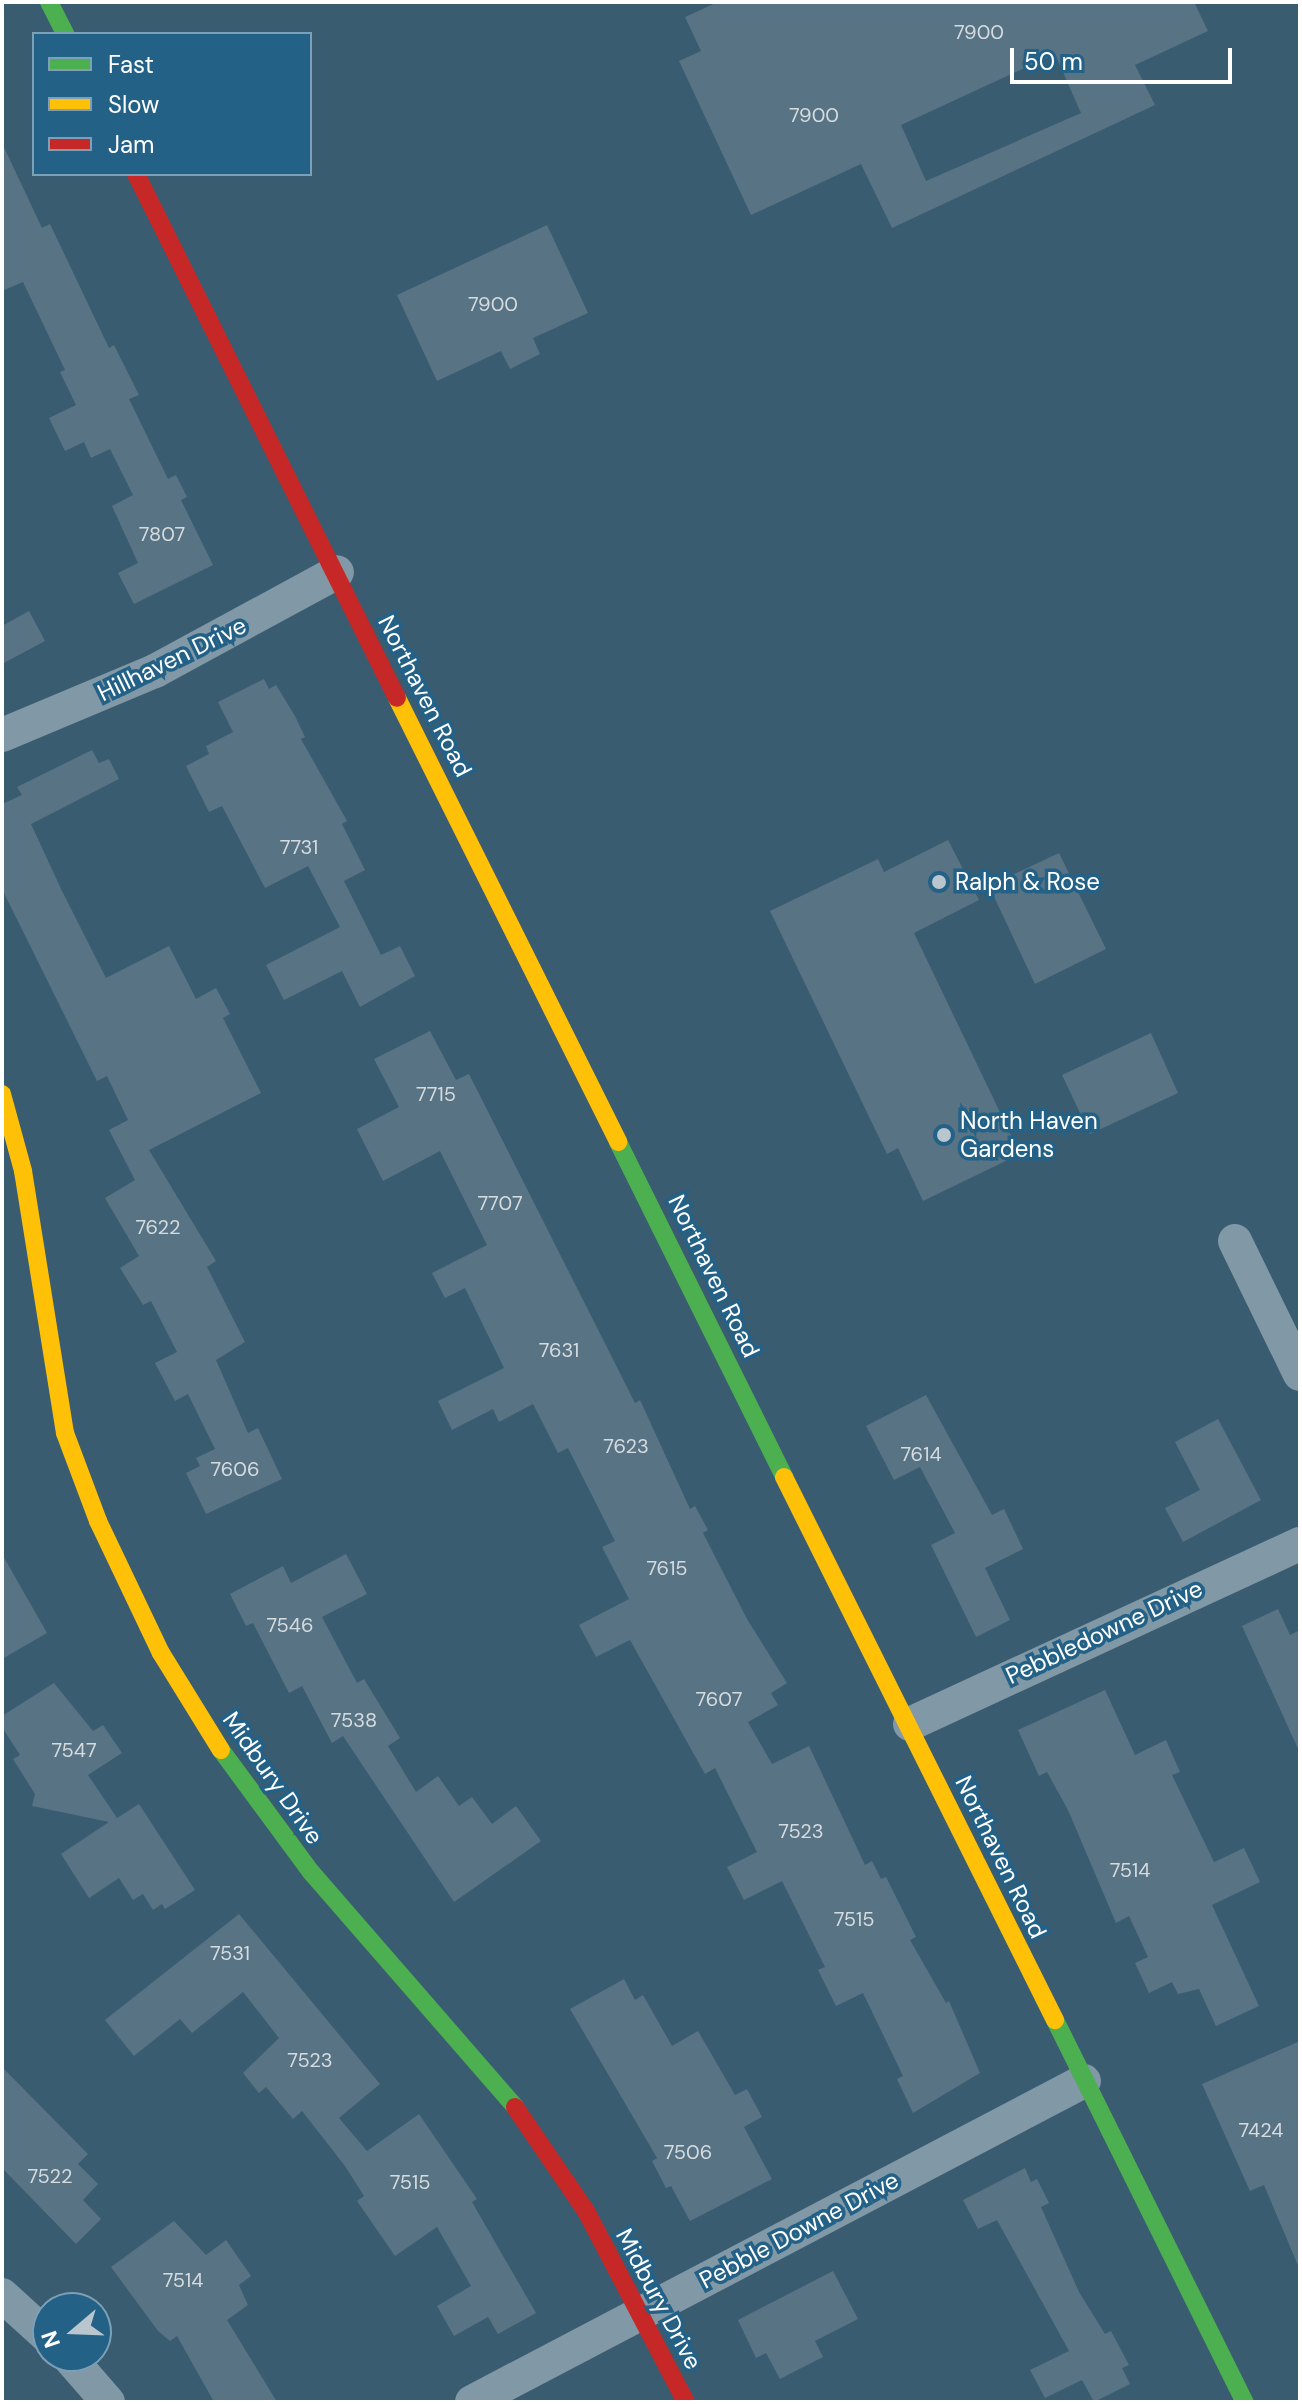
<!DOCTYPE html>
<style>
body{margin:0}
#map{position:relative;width:1302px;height:2404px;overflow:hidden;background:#3a5c71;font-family:"DM Sans",sans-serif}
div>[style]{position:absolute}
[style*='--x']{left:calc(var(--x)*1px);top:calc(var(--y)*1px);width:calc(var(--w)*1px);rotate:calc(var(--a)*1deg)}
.building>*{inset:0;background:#587383}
.street>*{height:34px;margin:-17px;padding:0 17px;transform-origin:17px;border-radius:17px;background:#8198a6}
.fast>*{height:18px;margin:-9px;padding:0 9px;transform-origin:9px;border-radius:9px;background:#4caf50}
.slow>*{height:18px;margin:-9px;padding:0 9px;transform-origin:9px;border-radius:9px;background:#ffc107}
.jam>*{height:18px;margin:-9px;padding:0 9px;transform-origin:9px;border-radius:9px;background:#c62828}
.dots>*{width:22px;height:22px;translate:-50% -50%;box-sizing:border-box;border:4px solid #246187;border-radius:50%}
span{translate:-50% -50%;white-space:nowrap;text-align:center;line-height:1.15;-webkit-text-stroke:7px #246187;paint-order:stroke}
.number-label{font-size:20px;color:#d5dce0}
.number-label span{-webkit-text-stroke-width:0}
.street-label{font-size:24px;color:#fff}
.poi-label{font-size:24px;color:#fff}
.left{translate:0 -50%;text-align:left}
.frame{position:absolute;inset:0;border:4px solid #fff;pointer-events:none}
.legend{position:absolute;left:32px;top:32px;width:280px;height:144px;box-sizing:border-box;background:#246187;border:2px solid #7ca0b7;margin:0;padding:10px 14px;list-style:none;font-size:24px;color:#fff}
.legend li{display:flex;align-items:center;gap:16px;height:40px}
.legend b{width:40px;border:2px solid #7ca0b7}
.north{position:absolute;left:32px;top:2292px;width:80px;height:80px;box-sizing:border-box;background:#246187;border:2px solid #7ca0b7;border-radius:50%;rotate:251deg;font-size:22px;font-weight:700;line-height:32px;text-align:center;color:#fff}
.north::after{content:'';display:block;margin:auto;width:28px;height:36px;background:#bac6cd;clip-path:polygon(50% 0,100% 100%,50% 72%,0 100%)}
.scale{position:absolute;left:1010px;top:48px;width:222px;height:36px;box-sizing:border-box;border:4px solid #fff;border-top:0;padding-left:10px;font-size:24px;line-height:28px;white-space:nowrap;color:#fff;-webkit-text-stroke:6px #246187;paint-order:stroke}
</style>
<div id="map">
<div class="building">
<i style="clip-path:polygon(evenodd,718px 2px,1194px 2px,1208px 31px,1135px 65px,1155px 105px,892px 228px,861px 164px,751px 215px,679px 61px,701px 51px,685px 17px,718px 2px,1055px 54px,1081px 113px,926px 181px,901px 125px,1055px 54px)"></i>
<i style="clip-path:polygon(2px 143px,42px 228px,50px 224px,109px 348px,114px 345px,139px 395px,129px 399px,168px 479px,176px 475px,187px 497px,181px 500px,213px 565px,134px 604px,118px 573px,138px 563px,112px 506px,133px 495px,110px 449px,91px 458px,84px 442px,65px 451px,49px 418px,76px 405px,60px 372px,65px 370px,23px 282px,2px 291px)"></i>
<i style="clip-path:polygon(547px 225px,588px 313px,533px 338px,540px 354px,510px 369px,501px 351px,437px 381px,397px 295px)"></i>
<i style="clip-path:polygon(29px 611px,45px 641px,2px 664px,2px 626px)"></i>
<i style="clip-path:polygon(264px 679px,269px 689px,276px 685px,295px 716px,305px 737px,301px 739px,347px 821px,342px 824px,365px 870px,344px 881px,381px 955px,400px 946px,415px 976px,360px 1007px,342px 971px,284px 1000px,266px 965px,340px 927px,308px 866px,265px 888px,222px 806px,209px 812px,186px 766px,209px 754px,206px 746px,233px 732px,218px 702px)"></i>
<i style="clip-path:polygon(92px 750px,99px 763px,109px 759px,119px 779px,31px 824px,62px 891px,106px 978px,169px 946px,196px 999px,216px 988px,230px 1014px,223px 1018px,261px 1093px,149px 1150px,216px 1261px,207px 1267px,245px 1342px,216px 1360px,248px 1433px,258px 1428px,282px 1479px,206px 1514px,186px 1473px,200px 1466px,196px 1458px,215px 1449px,188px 1394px,175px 1401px,155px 1363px,177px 1352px,151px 1301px,143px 1305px,120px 1268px,139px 1256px,105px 1198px,135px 1180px,109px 1130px,128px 1120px,107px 1076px,97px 1081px,2px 889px,2px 804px,22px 795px,17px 787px)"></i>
<i style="clip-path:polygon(948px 840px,979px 900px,914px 933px,1020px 1154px,923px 1201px,898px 1148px,887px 1154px,770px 911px,878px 859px,884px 872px)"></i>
<i style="clip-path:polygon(1059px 853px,1106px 949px,1035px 984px,989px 886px)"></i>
<i style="clip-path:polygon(430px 1031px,456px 1080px,469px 1074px,635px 1403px,640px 1400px,690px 1509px,695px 1506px,708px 1530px,703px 1533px,747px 1619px,787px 1683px,771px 1693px,778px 1705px,748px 1722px,772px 1764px,809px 1746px,865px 1865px,872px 1861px,881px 1879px,886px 1877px,916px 1937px,910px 1940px,946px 2003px,949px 2001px,980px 2073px,913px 2113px,897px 2079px,903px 2076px,863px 1993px,836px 2006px,818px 1970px,825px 1967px,782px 1881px,744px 1900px,727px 1867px,757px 1852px,715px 1768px,705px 1774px,630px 1640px,596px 1657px,579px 1625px,629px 1599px,602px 1547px,615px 1541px,568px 1448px,558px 1453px,533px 1404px,499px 1422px,493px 1409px,452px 1430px,438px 1401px,504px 1368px,465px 1288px,445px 1298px,432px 1273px,487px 1245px,440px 1151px,383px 1181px,357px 1129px,399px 1107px,374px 1059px)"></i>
<i style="clip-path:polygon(1151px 1033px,1178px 1093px,1090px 1134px,1062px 1075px)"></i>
<i style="clip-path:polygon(926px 1395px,992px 1515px,1004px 1509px,1023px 1549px,985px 1568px,1010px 1620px,976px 1637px,931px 1545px,955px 1533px,920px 1467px,894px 1480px,866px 1426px)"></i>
<i style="clip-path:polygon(1218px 1419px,1261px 1500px,1183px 1542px,1165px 1508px,1200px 1490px,1175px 1442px)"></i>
<i style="clip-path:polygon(2px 1554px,47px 1633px,2px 1659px)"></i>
<i style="clip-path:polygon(346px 1554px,367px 1594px,322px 1617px,357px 1683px,364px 1679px,400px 1738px,388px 1746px,416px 1792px,438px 1776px,459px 1806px,472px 1797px,492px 1824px,516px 1806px,541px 1841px,454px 1902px,343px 1736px,332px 1743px,302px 1686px,289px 1693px,253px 1623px,246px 1626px,230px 1594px,283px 1566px,291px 1583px)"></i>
<i style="clip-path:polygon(1278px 1609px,1290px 1635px,1300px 1630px,1300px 1753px,1242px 1626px)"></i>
<i style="clip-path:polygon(54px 1683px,93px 1731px,103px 1725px,122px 1753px,88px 1775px,117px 1818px,139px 1804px,195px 1890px,165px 1909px,162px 1904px,153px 1910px,143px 1894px,133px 1900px,119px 1878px,89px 1898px,61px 1854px,109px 1822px,32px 1806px,35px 1794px,13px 1759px,20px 1755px,2px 1727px,2px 1716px)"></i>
<i style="clip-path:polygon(1105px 1690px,1135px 1755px,1166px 1740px,1180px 1772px,1172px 1775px,1214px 1862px,1244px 1848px,1260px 1882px,1212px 1905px,1259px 2006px,1216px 2026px,1199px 1989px,1178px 1994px,1172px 1982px,1149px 1993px,1135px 1963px,1148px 1957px,1129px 1916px,1116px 1923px,1068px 1810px,1047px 1772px,1039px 1776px,1018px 1730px)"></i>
<i style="clip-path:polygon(239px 1914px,380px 2084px,339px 2118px,367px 2151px,419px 2114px,477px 2199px,472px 2202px,536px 2313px,498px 2334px,488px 2317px,454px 2336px,437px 2306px,471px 2286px,437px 2227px,395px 2256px,357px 2201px,364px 2196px,345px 2166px,302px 2111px,293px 2119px,266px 2087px,259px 2093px,243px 2073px,279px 2038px,243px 1992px,192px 2033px,180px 2019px,134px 2056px,105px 2020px)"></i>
<i style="clip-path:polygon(624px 1979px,635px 2000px,643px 1995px,672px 2046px,698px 2031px,735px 2095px,747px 2089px,762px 2117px,744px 2127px,772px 2179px,690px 2221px,671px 2186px,666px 2188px,652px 2161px,657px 2158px,570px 2009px)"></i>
<i style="clip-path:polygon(1300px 2041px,1300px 2270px,1264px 2185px,1250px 2191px,1202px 2084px)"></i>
<i style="clip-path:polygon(2px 2067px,88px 2154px,78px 2164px,98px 2184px,83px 2200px,101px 2219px,76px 2244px,2px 2168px)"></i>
<i style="clip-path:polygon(1025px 2168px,1031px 2182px,1037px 2179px,1049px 2203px,1041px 2207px,1079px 2292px,1105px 2334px,1111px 2331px,1129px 2365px,1122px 2368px,1130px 2384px,1094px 2402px,1082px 2380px,1045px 2398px,1030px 2370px,1069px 2351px,997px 2220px,978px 2229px,963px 2200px)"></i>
<i style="clip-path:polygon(174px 2221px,206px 2255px,226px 2240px,251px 2276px,239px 2285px,248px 2305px,227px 2320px,277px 2402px,214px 2402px,177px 2336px,170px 2341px,158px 2331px,111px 2267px)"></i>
<i style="clip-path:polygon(833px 2271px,858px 2319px,815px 2341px,823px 2357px,780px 2379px,766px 2353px,756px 2358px,738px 2320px)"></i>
</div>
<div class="street">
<i style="--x:2;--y:735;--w:166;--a:-22.7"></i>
<i style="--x:155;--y:671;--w:207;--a:-28.5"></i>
<i style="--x:1235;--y:1241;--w:148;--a:64"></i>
<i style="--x:910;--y:1724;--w:430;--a:-24.8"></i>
<i style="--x:2;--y:2295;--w:62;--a:42.4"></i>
<i style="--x:68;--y:2356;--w:61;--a:49"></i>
<i style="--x:472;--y:2402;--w:691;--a:-27.68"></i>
</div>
<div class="fast">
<i style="--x:49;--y:2;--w:36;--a:63"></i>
<i style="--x:618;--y:1142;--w:374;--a:63.6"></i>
<i style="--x:221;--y:1750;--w:152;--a:53.6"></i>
<i style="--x:311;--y:1872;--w:311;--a:49"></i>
<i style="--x:1055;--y:2020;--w:427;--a:63.6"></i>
</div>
<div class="slow">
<i style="--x:397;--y:698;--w:496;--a:63.5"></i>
<i style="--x:2;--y:1094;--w:80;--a:74.7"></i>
<i style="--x:23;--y:1171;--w:265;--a:80.9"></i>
<i style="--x:65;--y:1433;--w:94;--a:69.4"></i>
<i style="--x:98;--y:1521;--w:146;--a:64.5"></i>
<i style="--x:161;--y:1653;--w:114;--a:58.3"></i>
<i style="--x:784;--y:1477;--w:607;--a:63.48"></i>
</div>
<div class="jam">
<i style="--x:136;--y:174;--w:585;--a:63.52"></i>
<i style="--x:515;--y:2107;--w:126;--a:55.7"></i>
<i style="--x:586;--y:2211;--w:216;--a:62.4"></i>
</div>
<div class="dots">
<i style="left:939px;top:882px;background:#bac6cd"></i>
<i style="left:944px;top:1135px;background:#bac6cd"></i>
</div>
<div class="number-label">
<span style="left:979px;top:32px">7900</span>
<span style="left:814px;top:115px">7900</span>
<span style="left:493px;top:304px">7900</span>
<span style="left:162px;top:534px">7807</span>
<span style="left:299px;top:847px">7731</span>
<span style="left:436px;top:1094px">7715</span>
<span style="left:500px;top:1203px">7707</span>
<span style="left:158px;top:1227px">7622</span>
<span style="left:559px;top:1350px">7631</span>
<span style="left:626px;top:1446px">7623</span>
<span style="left:921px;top:1454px">7614</span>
<span style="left:235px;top:1469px">7606</span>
<span style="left:667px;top:1568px">7615</span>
<span style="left:290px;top:1625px">7546</span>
<span style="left:719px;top:1699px">7607</span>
<span style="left:354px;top:1720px">7538</span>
<span style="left:74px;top:1750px">7547</span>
<span style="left:801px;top:1831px">7523</span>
<span style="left:1130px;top:1870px">7514</span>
<span style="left:854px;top:1919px">7515</span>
<span style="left:230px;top:1953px">7531</span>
<span style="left:310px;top:2060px">7523</span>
<span style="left:1261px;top:2130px">7424</span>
<span style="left:688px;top:2152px">7506</span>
<span style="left:50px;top:2176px">7522</span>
<span style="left:410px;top:2182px">7515</span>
<span style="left:183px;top:2280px">7514</span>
</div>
<div class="street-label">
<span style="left:172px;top:659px;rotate:-26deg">Hillhaven Drive</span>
<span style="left:425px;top:696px;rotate:63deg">Northaven Road</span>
<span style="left:714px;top:1276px;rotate:64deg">Northaven Road</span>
<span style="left:1104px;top:1632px;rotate:-25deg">Pebbledowne Drive</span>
<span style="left:273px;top:1778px;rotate:55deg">Midbury Drive</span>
<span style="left:1001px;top:1857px;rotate:64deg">Northaven Road</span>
<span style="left:799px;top:2230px;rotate:-28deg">Pebble Downe Drive</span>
<span style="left:659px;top:2299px;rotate:62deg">Midbury Drive</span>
</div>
<div class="poi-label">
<span class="left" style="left:955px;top:882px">Ralph &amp; Rose</span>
<span class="left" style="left:960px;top:1135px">North Haven<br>Gardens</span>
</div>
<div class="frame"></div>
<ul class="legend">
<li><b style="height:10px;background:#4caf50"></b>Fast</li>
<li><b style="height:10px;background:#ffc107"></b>Slow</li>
<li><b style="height:10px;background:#c62828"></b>Jam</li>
</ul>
<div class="north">N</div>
<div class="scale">50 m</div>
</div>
